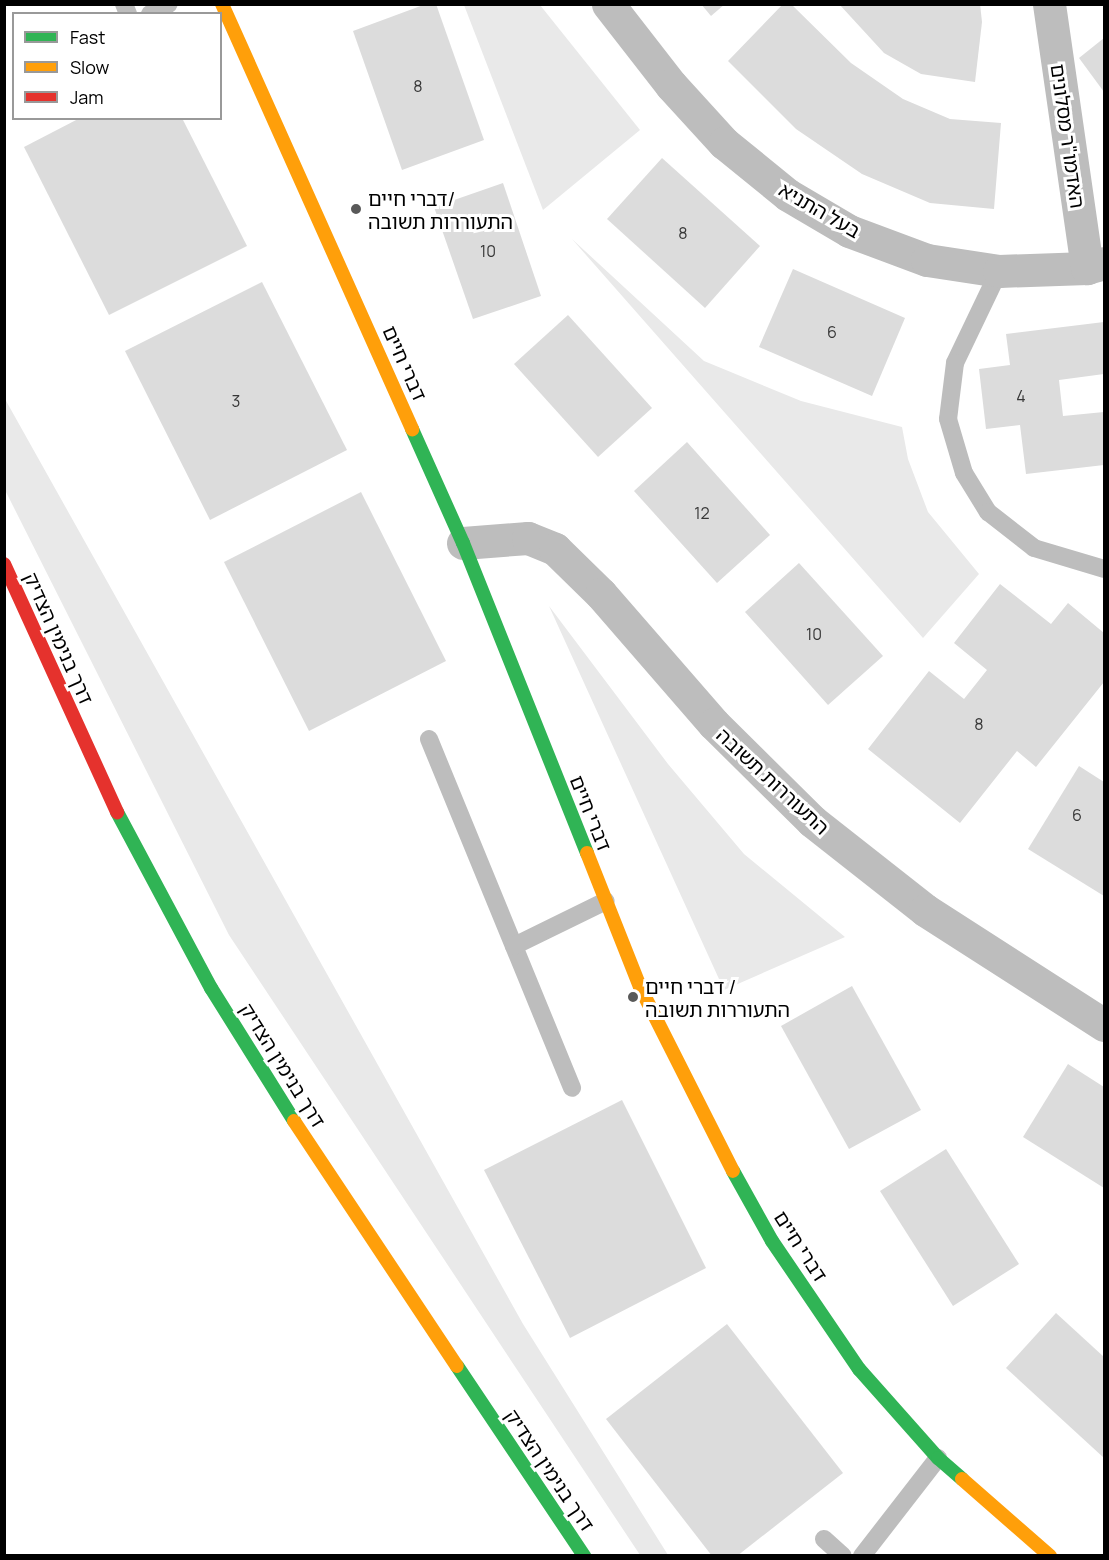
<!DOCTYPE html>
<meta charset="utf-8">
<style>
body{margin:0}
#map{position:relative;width:1109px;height:1560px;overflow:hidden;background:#fff;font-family:Manrope,"Noto Sans Hebrew",sans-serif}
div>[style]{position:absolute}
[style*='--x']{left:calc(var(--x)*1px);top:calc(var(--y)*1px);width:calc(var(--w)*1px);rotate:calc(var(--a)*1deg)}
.green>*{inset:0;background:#e9e9e9}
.building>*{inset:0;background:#dcdcdc}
.lane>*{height:18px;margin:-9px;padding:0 9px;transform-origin:9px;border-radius:9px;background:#bdbdbd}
.street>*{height:33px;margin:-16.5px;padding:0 16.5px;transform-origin:16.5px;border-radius:16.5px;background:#bdbdbd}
.fast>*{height:14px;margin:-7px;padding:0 7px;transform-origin:7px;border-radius:7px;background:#30b455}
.slow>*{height:14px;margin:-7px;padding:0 7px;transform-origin:7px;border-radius:7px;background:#ff9f0a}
.jam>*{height:14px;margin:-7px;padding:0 7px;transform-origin:7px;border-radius:7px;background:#e5322d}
.dots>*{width:16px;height:16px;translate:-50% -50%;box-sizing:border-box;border:3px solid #fff;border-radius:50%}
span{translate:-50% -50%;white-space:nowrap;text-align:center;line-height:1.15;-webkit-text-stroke:6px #fff;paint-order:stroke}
.number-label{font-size:16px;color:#373737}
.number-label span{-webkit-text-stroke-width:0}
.street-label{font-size:20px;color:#000}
.poi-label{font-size:20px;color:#000}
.left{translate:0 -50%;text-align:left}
.frame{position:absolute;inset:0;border:6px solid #000;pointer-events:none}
.legend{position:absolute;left:12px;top:12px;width:210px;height:108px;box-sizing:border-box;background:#fff;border:2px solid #999;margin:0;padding:8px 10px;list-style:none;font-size:18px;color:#000}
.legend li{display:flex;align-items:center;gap:12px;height:30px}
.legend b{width:30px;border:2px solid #999}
</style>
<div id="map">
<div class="green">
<i style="clip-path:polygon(464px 5px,540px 5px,640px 130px,543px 210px)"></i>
<i style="clip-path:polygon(572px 239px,704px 361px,801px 401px,902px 427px,908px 459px,928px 512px,979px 574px,923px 638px)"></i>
<i style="clip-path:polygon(5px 399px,523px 1324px,668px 1555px,640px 1555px,229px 935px,5px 490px)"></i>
<i style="clip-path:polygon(549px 606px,668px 764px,744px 854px,845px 937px,724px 990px)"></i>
</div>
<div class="building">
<i style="clip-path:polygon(426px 4px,436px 4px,484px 140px,402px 170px,353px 31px)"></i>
<i style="clip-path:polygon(701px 4px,725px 4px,711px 16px)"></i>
<i style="clip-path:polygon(783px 4px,791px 4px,851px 63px,903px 99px,950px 119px,1001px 123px,994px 209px,930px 203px,862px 174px,796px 129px,728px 61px)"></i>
<i style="clip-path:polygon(839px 4px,980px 4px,982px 22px,975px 82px,921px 74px,884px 53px)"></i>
<i style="clip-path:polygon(1104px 38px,1104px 92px,1079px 58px)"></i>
<i style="clip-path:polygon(80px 118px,182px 118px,247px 246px,109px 315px,24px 147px)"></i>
<i style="clip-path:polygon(662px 158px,760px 246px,705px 308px,607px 219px)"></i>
<i style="clip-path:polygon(503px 183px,541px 296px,473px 319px,434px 207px)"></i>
<i style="clip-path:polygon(793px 269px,905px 318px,872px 396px,759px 347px)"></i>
<i style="clip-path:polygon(262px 282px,347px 450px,210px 520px,125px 351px)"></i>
<i style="clip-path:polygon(568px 315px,652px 408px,598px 457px,514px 364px)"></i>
<i style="clip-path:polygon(1104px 322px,1104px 374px,1059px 380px,1063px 416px,1104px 412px,1104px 465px,1026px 474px,1020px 425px,986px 429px,979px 369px,1010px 365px,1006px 334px)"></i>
<i style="clip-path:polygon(687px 442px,770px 535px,717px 583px,634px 491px)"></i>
<i style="clip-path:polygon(361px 492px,446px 661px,309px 731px,224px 562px)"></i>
<i style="clip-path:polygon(799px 563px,883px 656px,828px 705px,745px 612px)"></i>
<i style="clip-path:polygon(1000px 584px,1051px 624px,1068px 603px,1104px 633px,1104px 682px,1036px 767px,1017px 751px,960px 823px,868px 749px,929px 671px,964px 699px,987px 670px,954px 643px)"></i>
<i style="clip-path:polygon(1079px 766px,1104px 782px,1104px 896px,1028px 849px)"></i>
<i style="clip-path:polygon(852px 986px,921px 1110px,849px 1149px,781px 1026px)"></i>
<i style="clip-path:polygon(1068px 1064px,1104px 1087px,1104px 1188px,1023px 1137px)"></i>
<i style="clip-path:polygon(622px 1100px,706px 1268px,570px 1338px,484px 1170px)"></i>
<i style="clip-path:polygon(946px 1149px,1019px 1264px,953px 1306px,880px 1191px)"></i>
<i style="clip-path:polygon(1056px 1313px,1104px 1357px,1104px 1458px,1006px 1368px)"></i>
<i style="clip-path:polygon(727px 1324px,843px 1473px,737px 1556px,712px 1556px,606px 1419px)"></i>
</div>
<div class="lane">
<i style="--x:124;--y:4;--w:11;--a:68"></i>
<i style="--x:150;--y:14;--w:21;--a:-28"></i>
<i style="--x:999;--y:271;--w:102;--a:115.6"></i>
<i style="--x:955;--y:363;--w:56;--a:97.1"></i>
<i style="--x:948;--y:419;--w:56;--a:73.5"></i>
<i style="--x:964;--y:473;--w:46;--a:58.4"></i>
<i style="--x:988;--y:512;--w:58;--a:38"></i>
<i style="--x:1034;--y:548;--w:73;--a:16.7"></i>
<i style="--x:429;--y:739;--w:377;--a:67.7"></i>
<i style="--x:514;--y:946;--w:102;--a:-26.1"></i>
<i style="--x:824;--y:1539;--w:25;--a:42"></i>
<i style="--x:862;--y:1556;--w:124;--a:-52.2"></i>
</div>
<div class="street">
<i style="--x:608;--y:4;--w:103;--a:52.1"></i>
<i style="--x:671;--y:85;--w:79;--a:47.6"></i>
<i style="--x:724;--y:143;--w:82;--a:39.1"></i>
<i style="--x:788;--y:195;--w:71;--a:30.5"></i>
<i style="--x:849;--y:231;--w:83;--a:20.4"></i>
<i style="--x:927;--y:260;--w:73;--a:8.7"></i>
<i style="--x:999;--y:271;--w:88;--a:-2"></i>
<i style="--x:1087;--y:268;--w:18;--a:-16"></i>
<i style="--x:1049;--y:4;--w:267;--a:81.8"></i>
<i style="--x:463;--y:543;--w:65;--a:-4.4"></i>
<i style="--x:528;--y:538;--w:29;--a:22"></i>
<i style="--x:555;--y:549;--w:64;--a:44.4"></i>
<i style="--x:601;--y:594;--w:172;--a:49"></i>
<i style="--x:714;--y:724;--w:138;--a:44.7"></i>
<i style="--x:812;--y:821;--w:144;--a:38.2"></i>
<i style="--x:925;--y:910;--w:213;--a:32.7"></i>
</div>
<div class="fast">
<i style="--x:412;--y:429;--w:125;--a:65.9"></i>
<i style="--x:463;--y:543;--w:334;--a:68.2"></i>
<i style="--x:117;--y:812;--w:200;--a:61.9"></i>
<i style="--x:211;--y:988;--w:157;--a:58"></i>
<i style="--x:733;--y:1171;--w:80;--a:60.9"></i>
<i style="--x:772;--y:1241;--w:155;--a:55.8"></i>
<i style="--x:859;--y:1369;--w:119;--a:48.4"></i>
<i style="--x:938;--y:1458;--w:32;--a:41"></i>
<i style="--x:457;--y:1366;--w:229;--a:56.2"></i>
</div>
<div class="slow">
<i style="--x:222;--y:4;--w:466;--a:65.9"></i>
<i style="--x:587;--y:853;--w:144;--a:68.4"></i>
<i style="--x:640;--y:987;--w:206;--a:63.2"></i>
<i style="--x:294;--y:1121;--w:294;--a:56.4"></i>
<i style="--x:962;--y:1479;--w:117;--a:41.2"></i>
</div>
<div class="jam">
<i style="--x:4;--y:564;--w:273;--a:65.5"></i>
</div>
<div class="dots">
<i style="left:356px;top:209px;background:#595959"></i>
<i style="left:633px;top:997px;background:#595959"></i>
</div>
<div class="number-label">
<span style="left:418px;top:86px">8</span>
<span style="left:683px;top:233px">8</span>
<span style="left:488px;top:251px">10</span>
<span style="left:832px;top:332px">6</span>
<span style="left:1021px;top:396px">4</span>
<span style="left:236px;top:401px">3</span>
<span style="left:702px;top:513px">12</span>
<span style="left:814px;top:634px">10</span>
<span style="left:979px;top:724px">8</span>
<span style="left:1077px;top:815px">6</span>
</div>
<div class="street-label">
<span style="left:1068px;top:136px;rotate:82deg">האדמו"ר מסלונים</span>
<span style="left:820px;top:210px;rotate:30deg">בעל התניא</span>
<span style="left:405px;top:363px;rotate:66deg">דברי חיים</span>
<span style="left:59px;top:638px;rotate:66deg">דרך בנימין הצדיק</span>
<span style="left:773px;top:781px;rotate:43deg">התעוררות תשובה</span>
<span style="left:591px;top:813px;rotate:68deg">דברי חיים</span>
<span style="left:283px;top:1065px;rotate:58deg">דרך בנימין הצדיק</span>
<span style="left:801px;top:1246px;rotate:57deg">דברי חיים</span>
<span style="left:550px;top:1470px;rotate:56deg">דרך בנימין הצדיק</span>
</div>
<div class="poi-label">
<span class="left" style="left:368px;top:210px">דברי חיים/<br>התעוררות תשובה</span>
<span class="left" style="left:645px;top:998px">דברי חיים /<br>התעוררות תשובה</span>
</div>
<div class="frame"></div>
<ul class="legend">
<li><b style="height:8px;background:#30b455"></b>Fast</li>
<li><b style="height:8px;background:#ff9f0a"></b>Slow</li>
<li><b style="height:8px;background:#e5322d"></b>Jam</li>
</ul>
</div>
